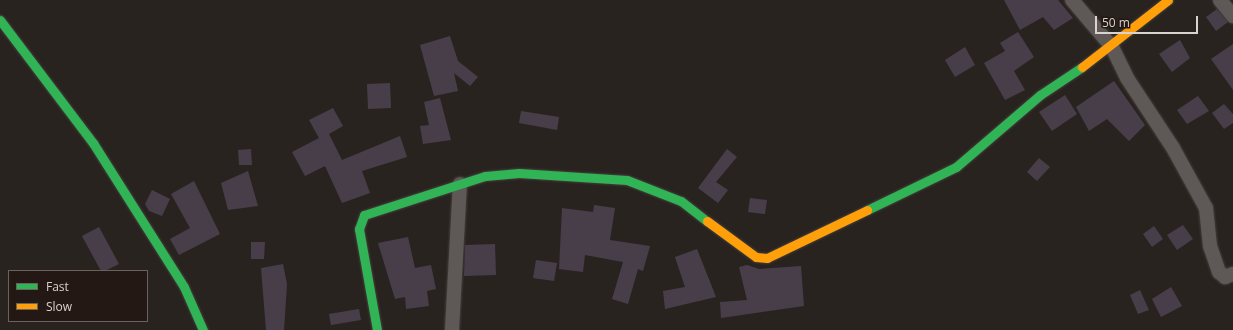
<!DOCTYPE html>
<style>
body{margin:0}
#map{position:relative;width:1233px;height:330px;overflow:hidden;background:#292320;font-family:"Open Sans",sans-serif}
div>[style]{position:absolute}
[style*='--x']{left:calc(var(--x)*1px);top:calc(var(--y)*1px);width:calc(var(--w)*1px);rotate:calc(var(--a)*1deg)}
.building>*{inset:0;background:#473e4a}
.roads{filter:drop-shadow(0 0 1px #45403d) drop-shadow(0 0 1px #45403d)}
.street>*{height:14px;margin:-7px;padding:0 7px;transform-origin:7px;border-radius:7px;background:#5e5957}
.fast>*{height:9px;margin:-4.5px;padding:0 4.5px;transform-origin:4.5px;border-radius:4.5px;background:#30b455}
.slow>*{height:9px;margin:-4.5px;padding:0 4.5px;transform-origin:4.5px;border-radius:4.5px;background:#ff9f0a}
span{translate:-50% -50%;white-space:nowrap;text-align:center;line-height:1.15;-webkit-text-stroke:3px #231813;paint-order:stroke}
.legend{position:absolute;left:8px;top:270px;width:140px;height:52px;box-sizing:border-box;background:#231813;border:1px solid #6c625e;margin:0;padding:5px 7px;list-style:none;font-size:12px;color:#dad2ce}
.legend li{display:flex;align-items:center;gap:8px;height:20px}
.legend b{width:20px;border:1px solid #6c625e}
.scale{position:absolute;left:1095px;top:16px;width:103px;height:18px;box-sizing:border-box;border:2px solid #dad2ce;border-top:0;padding-left:5px;font-size:12px;line-height:14px;white-space:nowrap;color:#dad2ce;-webkit-text-stroke:3px #231813;paint-order:stroke}
</style>
<div id="map">
<div class="building">
<i style="clip-path:polygon(1004px 0,1058px 0,1073px 18px,1054px 30px,1043px 17px,1020px 30px)"></i>
<i style="clip-path:polygon(1217px 9px,1228px 22px,1216px 31px,1206px 17px)"></i>
<i style="clip-path:polygon(1018px 32px,1034px 57px,1014px 71px,1025px 90px,1005px 100px,984px 63px,1005px 51px,1000px 43px)"></i>
<i style="clip-path:polygon(450px 36px,458px 61px,478px 77px,470px 86px,454px 73px,458px 91px,434px 96px,420px 45px)"></i>
<i style="clip-path:polygon(1180px 40px,1190px 58px,1172px 72px,1159px 54px)"></i>
<i style="clip-path:polygon(1233px 44px,1233px 90px,1211px 59px)"></i>
<i style="clip-path:polygon(965px 47px,975px 65px,955px 77px,945px 60px)"></i>
<i style="clip-path:polygon(1114px 81px,1145px 125px,1129px 141px,1107px 119px,1089px 131px,1076px 107px)"></i>
<i style="clip-path:polygon(390px 83px,391px 108px,368px 109px,367px 84px)"></i>
<i style="clip-path:polygon(1065px 95px,1077px 114px,1052px 131px,1039px 112px)"></i>
<i style="clip-path:polygon(1198px 96px,1209px 111px,1187px 124px,1177px 110px)"></i>
<i style="clip-path:polygon(440px 98px,451px 140px,423px 144px,420px 126px,429px 125px,424px 102px)"></i>
<i style="clip-path:polygon(1224px 104px,1233px 114px,1233px 123px,1224px 129px,1212px 113px)"></i>
<i style="clip-path:polygon(333px 108px,343px 126px,329px 134px,342px 160px,400px 136px,407px 157px,362px 171px,370px 193px,342px 203px,325px 166px,305px 176px,292px 152px,319px 138px,309px 120px)"></i>
<i style="clip-path:polygon(521px 111px,559px 117px,557px 130px,519px 123px)"></i>
<i style="clip-path:polygon(251px 149px,252px 165px,239px 165px,238px 150px)"></i>
<i style="clip-path:polygon(727px 149px,737px 157px,716px 182px,728px 190px,718px 203px,698px 188px)"></i>
<i style="clip-path:polygon(1039px 158px,1050px 167px,1037px 181px,1027px 172px)"></i>
<i style="clip-path:polygon(248px 171px,258px 206px,228px 210px,221px 183px)"></i>
<i style="clip-path:polygon(194px 181px,220px 234px,179px 255px,170px 239px,190px 228px,171px 194px)"></i>
<i style="clip-path:polygon(152px 190px,170px 199px,162px 216px,149px 211px,145px 204px)"></i>
<i style="clip-path:polygon(750px 198px,767px 200px,765px 214px,748px 212px)"></i>
<i style="clip-path:polygon(594px 205px,615px 208px,610px 240px,650px 246px,643px 271px,638px 269px,628px 304px,612px 299px,623px 262px,585px 255px,583px 272px,559px 269px,562px 208px,593px 212px)"></i>
<i style="clip-path:polygon(1183px 225px,1193px 239px,1177px 250px,1167px 235px)"></i>
<i style="clip-path:polygon(1154px 226px,1163px 239px,1152px 247px,1143px 234px)"></i>
<i style="clip-path:polygon(99px 227px,119px 264px,105px 271px,101px 271px,82px 236px)"></i>
<i style="clip-path:polygon(408px 237px,415px 268px,431px 265px,436px 289px,427px 291px,429px 306px,406px 309px,405px 297px,395px 299px,378px 243px)"></i>
<i style="clip-path:polygon(251px 242px,265px 242px,264px 259px,251px 259px)"></i>
<i style="clip-path:polygon(495px 244px,496px 275px,464px 276px,465px 245px)"></i>
<i style="clip-path:polygon(697px 249px,716px 297px,665px 309px,663px 291px,685px 287px,675px 257px)"></i>
<i style="clip-path:polygon(536px 260px,557px 263px,554px 281px,533px 278px)"></i>
<i style="clip-path:polygon(283px 264px,287px 284px,284px 330px,266px 330px,261px 268px)"></i>
<i style="clip-path:polygon(747px 265px,759px 269px,801px 266px,804px 306px,721px 318px,720px 302px,747px 300px,739px 267px)"></i>
<i style="clip-path:polygon(1171px 287px,1182px 306px,1161px 317px,1152px 299px)"></i>
<i style="clip-path:polygon(1140px 290px,1149px 310px,1138px 314px,1130px 295px)"></i>
<i style="clip-path:polygon(359px 309px,361px 320px,331px 325px,329px 314px)"></i>
</div>
<div class="roads">
<div class="street">
<i style="--x:1072;--y:0;--w:62;--a:49.6"></i>
<i style="--x:1112;--y:47;--w:34;--a:64"></i>
<i style="--x:1127;--y:78;--w:84;--a:56.7"></i>
<i style="--x:1173;--y:148;--w:68;--a:61.2"></i>
<i style="--x:1206;--y:208;--w:38;--a:84"></i>
<i style="--x:1210;--y:246;--w:28;--a:71"></i>
<i style="--x:1219;--y:272;--w:8;--a:40"></i>
<i style="--x:1225;--y:277;--w:9;--a:-21"></i>
<i style="--x:1220;--y:0;--w:21;--a:51"></i>
<i style="--x:452;--y:330;--w:146;--a:-86.9"></i>
</div>
<div class="fast">
<i style="--x:0;--y:20;--w:154;--a:52.9"></i>
<i style="--x:93;--y:143;--w:170;--a:57.7"></i>
<i style="--x:184;--y:287;--w:47;--a:66.2"></i>
<i style="--x:867;--y:210;--w:99;--a:-25.8"></i>
<i style="--x:956;--y:167;--w:111;--a:-40.6"></i>
<i style="--x:1040;--y:95;--w:50;--a:-33.7"></i>
<i style="--x:377;--y:330;--w:103;--a:-100.1"></i>
<i style="--x:359;--y:229;--w:15;--a:-70"></i>
<i style="--x:364;--y:215;--w:127;--a:-17.9"></i>
<i style="--x:485;--y:176;--w:34;--a:-5"></i>
<i style="--x:519;--y:173;--w:108;--a:3.7"></i>
<i style="--x:627;--y:180;--w:58;--a:21.3"></i>
<i style="--x:681;--y:201;--w:33;--a:38"></i>
</div>
<div class="slow">
<i style="--x:1082;--y:67;--w:109;--a:-37.9"></i>
<i style="--x:707;--y:221;--w:61;--a:36.3"></i>
<i style="--x:756;--y:257;--w:11;--a:5"></i>
<i style="--x:767;--y:258;--w:111;--a:-25.6"></i>
</div>
</div>
<ul class="legend">
<li><b style="height:5px;background:#30b455"></b>Fast</li>
<li><b style="height:5px;background:#ff9f0a"></b>Slow</li>
</ul>
<div class="scale">50 m</div>
</div>
